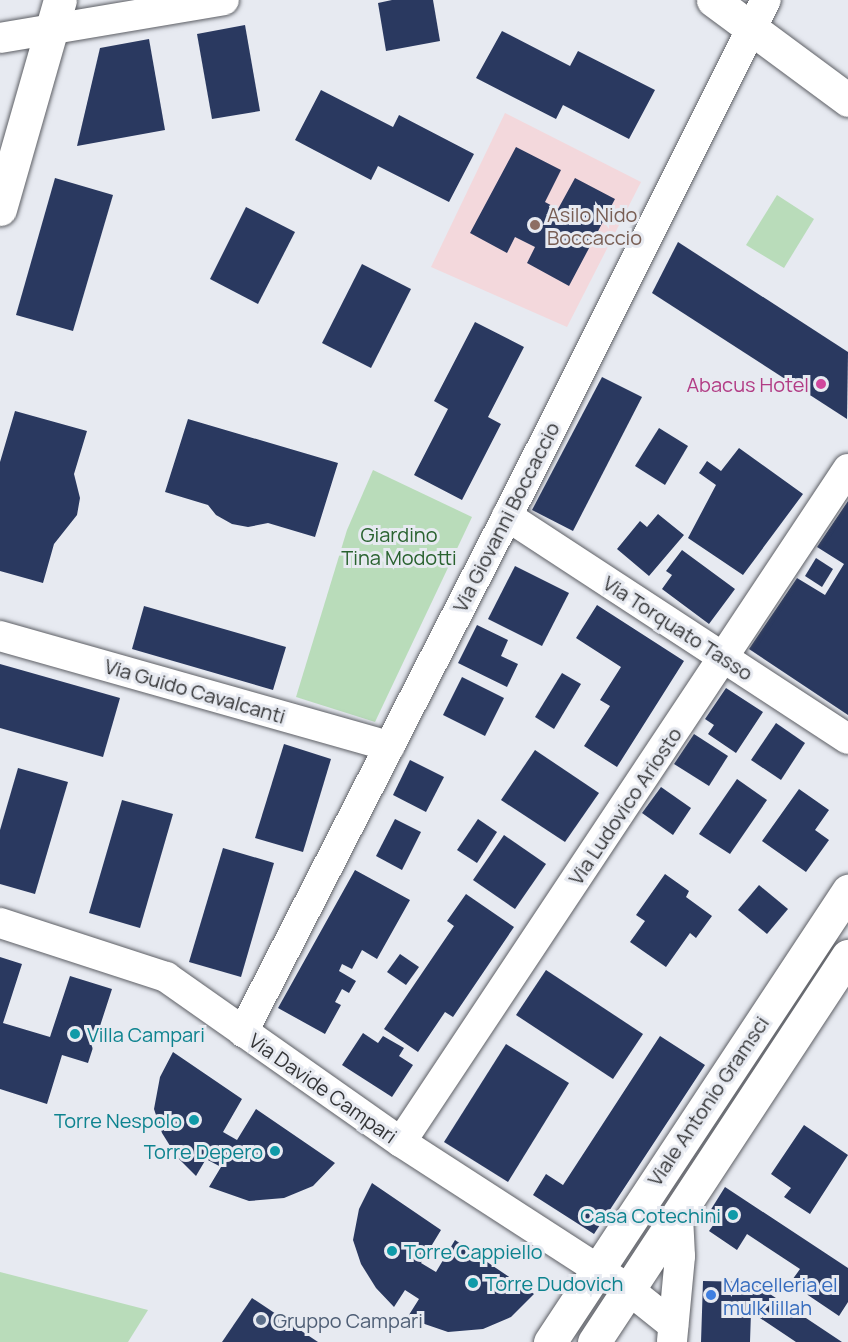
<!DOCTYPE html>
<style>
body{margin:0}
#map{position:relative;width:848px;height:1342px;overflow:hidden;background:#e7eaf1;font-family:Manrope,sans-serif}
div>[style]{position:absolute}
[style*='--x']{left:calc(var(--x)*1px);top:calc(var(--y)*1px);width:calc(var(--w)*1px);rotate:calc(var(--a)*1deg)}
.education>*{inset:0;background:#f3d8dc}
.green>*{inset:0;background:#b9dcba}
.building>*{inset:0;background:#2a3960}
.roads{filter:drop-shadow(0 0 2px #5d5f65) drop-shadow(0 0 2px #5d5f65)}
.street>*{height:30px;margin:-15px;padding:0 15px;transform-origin:15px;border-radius:15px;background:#fff}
.secondary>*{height:33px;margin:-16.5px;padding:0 16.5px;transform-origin:16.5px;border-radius:16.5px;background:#fff}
.dots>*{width:16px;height:16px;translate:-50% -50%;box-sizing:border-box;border:3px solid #e7eaf1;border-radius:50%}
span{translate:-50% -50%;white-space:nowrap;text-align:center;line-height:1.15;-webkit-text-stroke:6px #e7eaf1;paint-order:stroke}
.education-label{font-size:20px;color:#785e54}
.left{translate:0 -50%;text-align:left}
.hotel-label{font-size:20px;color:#b23c85}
.right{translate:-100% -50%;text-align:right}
.street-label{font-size:20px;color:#333436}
.park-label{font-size:20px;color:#29622f}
.culture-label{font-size:20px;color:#0d838f}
.shop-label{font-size:20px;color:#366cbe}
.service-label{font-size:20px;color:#4e5e75}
</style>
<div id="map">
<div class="education">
<i style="clip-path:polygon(505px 113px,641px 182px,567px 327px,431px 267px)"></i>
</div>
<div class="green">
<i style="clip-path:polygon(777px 195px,814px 219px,784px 268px,746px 245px)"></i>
<i style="clip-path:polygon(373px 470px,472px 517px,375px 722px,296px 697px,347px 530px)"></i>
<i style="clip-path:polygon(0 1272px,148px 1310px,128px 1342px,0 1342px)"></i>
</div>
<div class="building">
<i style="clip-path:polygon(392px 0,433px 0,440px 41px,386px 51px,378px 3px)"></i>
<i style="clip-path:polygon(245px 25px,260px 111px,212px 119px,197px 34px)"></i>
<i style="clip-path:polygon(502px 31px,570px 66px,578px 51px,655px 90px,629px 139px,563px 105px,556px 119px,476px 78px)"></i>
<i style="clip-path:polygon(149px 39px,165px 130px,77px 146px,100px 48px)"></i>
<i style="clip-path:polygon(321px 90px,393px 127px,399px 115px,474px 154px,449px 202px,378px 166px,371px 180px,295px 140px)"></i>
<i style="clip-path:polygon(516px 147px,561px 170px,545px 202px,558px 209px,575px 178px,615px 199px,569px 286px,527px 263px,535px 247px,515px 237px,507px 253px,470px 233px)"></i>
<i style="clip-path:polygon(55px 178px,113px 195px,73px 331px,16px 315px)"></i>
<i style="clip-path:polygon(246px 207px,295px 232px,258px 304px,210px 279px)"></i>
<i style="clip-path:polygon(678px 242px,848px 352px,847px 419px,652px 293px)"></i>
<i style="clip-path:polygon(362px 264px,411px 289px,371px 368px,322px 343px)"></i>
<i style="clip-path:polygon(475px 322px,524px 347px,488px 417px,501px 424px,462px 500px,414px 475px,448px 409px,434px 401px)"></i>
<i style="clip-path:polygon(602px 377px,642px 397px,573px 531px,532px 510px)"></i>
<i style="clip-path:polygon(15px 411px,87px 431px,74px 474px,80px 498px,77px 515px,54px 544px,43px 583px,0 571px,0 462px)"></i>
<i style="clip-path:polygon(188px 419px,338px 463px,315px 537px,268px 523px,248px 527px,232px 524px,216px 515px,208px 505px,165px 492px)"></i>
<i style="clip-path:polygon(659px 428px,688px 446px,665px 485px,635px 466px)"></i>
<i style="clip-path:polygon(739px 448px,803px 494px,743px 575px,688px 538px,716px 485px,699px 473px,707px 461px,721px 471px)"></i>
<i style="clip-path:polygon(848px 501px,848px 715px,749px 649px,797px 578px,825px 595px,844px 564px,817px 547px)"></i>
<i style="clip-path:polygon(658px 514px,684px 535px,649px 576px,617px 549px,640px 521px,647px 527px)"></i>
<i style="clip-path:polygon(682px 550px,735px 589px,709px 624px,662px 589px,672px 575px,666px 571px)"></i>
<i style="clip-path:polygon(816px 558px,833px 569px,822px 587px,805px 576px)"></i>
<i style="clip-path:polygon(515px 566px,569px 593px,542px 646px,488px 619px)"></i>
<i style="clip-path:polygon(597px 605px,684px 661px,617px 767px,584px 746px,610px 706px,600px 700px,621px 667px,576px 638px)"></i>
<i style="clip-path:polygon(144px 606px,286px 647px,273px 690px,132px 649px)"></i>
<i style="clip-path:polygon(477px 625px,508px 640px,501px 656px,518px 664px,507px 687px,458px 663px)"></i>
<i style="clip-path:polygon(0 664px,120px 698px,103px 757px,0 728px)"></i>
<i style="clip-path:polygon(562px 673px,581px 684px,554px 729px,535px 717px)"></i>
<i style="clip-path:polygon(462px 677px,504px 698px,485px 736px,443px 715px)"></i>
<i style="clip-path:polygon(726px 688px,763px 712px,736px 753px,708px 734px,714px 725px,705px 719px)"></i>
<i style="clip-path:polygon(776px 723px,805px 743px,781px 780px,751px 760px)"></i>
<i style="clip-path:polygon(694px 734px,728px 756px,709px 786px,674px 764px)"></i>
<i style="clip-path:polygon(284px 744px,331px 759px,303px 852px,255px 838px)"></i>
<i style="clip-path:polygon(535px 750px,599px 793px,565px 842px,501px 800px)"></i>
<i style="clip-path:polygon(410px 760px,444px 777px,426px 812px,393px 795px)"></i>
<i style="clip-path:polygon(18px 768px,68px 782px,35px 894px,0 884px,0 830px)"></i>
<i style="clip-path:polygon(737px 779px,767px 800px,730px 854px,699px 834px)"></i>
<i style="clip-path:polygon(661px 787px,691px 808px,673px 835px,642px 813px)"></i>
<i style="clip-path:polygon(799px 789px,829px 810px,815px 830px,829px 840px,806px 872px,762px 841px)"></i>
<i style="clip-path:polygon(122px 800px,173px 814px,140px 928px,89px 913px)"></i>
<i style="clip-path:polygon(395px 819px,421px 832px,402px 870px,376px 856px)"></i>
<i style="clip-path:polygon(478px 819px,497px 832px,477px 863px,457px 850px)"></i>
<i style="clip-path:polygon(504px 835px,546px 864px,515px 909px,473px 880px)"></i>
<i style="clip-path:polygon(223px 848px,274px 863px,241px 977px,189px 962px)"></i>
<i style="clip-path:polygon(355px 870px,410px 900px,377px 959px,362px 950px,352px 969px,342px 964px,339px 971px,356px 981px,349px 993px,342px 989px,335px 1002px,341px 1005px,325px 1034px,278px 1008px)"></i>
<i style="clip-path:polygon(665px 874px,689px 891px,686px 897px,712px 916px,696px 938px,690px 933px,666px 967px,630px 942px,645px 921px,636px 915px)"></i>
<i style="clip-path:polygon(759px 885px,788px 909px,767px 934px,738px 910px)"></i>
<i style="clip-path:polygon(466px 894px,514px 927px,453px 1017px,445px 1012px,418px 1052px,384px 1029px,454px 926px,447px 921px)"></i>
<i style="clip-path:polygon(400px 954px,419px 967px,406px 985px,387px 972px)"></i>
<i style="clip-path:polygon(0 957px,22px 964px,3px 1023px,50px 1037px,70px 976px,112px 989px,88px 1063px,62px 1055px,47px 1104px,0 1089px)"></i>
<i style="clip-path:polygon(546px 970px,643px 1034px,613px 1079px,516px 1015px)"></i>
<i style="clip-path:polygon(363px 1033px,378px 1043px,383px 1036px,404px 1048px,399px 1056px,413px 1065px,392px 1097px,342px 1065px)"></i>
<i style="clip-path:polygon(660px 1036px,705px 1065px,594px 1234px,533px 1195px,546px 1174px,563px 1185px)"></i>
<i style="clip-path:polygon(506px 1044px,569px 1083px,508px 1182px,444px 1142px)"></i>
<i style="clip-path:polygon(173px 1052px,242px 1099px,223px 1132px,237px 1140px,256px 1109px,335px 1163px,313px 1186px,284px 1198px,249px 1201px,209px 1187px,221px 1167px,206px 1159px,196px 1176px,177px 1157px,162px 1133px,154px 1109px,160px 1077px)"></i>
<i style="clip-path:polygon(804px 1125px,848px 1155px,810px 1214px,784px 1197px,791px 1188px,771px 1174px)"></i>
<i style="clip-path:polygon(372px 1183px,441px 1230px,421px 1263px,436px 1272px,455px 1240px,534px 1294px,511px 1317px,483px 1329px,448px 1332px,407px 1318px,419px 1299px,405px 1290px,394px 1307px,376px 1288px,361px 1264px,353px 1240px,359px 1209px)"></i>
<i style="clip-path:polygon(725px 1187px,848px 1268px,848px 1302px,839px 1316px,790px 1283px,800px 1269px,747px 1234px,737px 1250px,709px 1231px,714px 1224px,705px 1219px)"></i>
<i style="clip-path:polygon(703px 1281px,752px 1282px,842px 1342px,796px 1342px,751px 1312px,750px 1342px,701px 1342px)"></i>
<i style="clip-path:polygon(252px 1298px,318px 1342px,222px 1342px)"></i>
</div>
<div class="roads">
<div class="street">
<i style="--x:0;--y:38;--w:227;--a:-9.6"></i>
<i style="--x:507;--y:516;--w:407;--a:33.2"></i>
<i style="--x:0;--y:636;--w:405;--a:15.8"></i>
<i style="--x:0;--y:923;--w:175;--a:18"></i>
<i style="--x:166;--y:977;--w:287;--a:35.1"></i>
<i style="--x:401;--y:1142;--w:270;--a:32.9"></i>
<i style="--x:628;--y:1289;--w:58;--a:38.7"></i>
<i style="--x:243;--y:1032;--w:606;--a:-62.88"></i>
<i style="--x:519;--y:493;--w:551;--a:-63.39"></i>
<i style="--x:401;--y:1142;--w:808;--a:-56.41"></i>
<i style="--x:672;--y:1341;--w:85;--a:-84.6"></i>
<i style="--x:680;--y:1256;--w:40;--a:-92.9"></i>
</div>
<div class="secondary">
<i style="--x:713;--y:0;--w:168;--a:36.5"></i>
<i style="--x:0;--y:209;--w:217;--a:-74"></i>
<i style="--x:550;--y:1342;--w:541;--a:-56.55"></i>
<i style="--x:594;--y:1342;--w:462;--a:-56.7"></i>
</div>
</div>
<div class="dots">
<i style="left:535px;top:225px;background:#8d6e63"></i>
<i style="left:821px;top:384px;background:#d1479c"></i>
<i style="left:75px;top:1034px;background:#0f9aa8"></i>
<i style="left:194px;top:1120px;background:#0f9aa8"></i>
<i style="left:275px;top:1151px;background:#0f9aa8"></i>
<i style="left:733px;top:1215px;background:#0f9aa8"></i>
<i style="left:392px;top:1251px;background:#0f9aa8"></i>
<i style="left:473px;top:1283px;background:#0f9aa8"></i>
<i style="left:711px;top:1295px;background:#3f7fe0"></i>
<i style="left:261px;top:1320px;background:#5c6f8a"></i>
</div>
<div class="education-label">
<span class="left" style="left:547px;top:226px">Asilo Nido<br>Boccaccio</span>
</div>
<div class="hotel-label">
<span class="right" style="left:809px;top:384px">Abacus Hotel</span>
</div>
<div class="street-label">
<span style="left:506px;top:517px;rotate:-63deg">Via Giovanni Boccaccio</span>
<span style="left:678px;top:628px;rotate:33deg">Via Torquato Tasso</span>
<span style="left:195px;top:691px;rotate:16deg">Via Guido Cavalcanti</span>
<span style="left:625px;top:806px;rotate:-56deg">Via Ludovico Ariosto</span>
<span style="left:323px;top:1088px;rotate:35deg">Via Davide Campari</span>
<span style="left:708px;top:1101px;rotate:-56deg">Viale Antonio Gramsci</span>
</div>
<div class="park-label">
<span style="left:399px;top:546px">Giardino<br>Tina Modotti</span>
</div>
<div class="culture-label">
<span class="left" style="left:87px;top:1034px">Villa Campari</span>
<span class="right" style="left:182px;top:1120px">Torre Nespolo</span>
<span class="right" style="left:263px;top:1151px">Torre Depero</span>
<span class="right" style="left:721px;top:1215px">Casa Cotechini</span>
<span class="left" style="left:404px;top:1251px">Torre Cappiello</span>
<span class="left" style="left:485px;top:1283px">Torre Dudovich</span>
</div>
<div class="shop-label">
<span class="left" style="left:723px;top:1296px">Macelleria el<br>mulk lillah</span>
</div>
<div class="service-label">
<span class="left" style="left:273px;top:1320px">Gruppo Campari</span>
</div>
</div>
